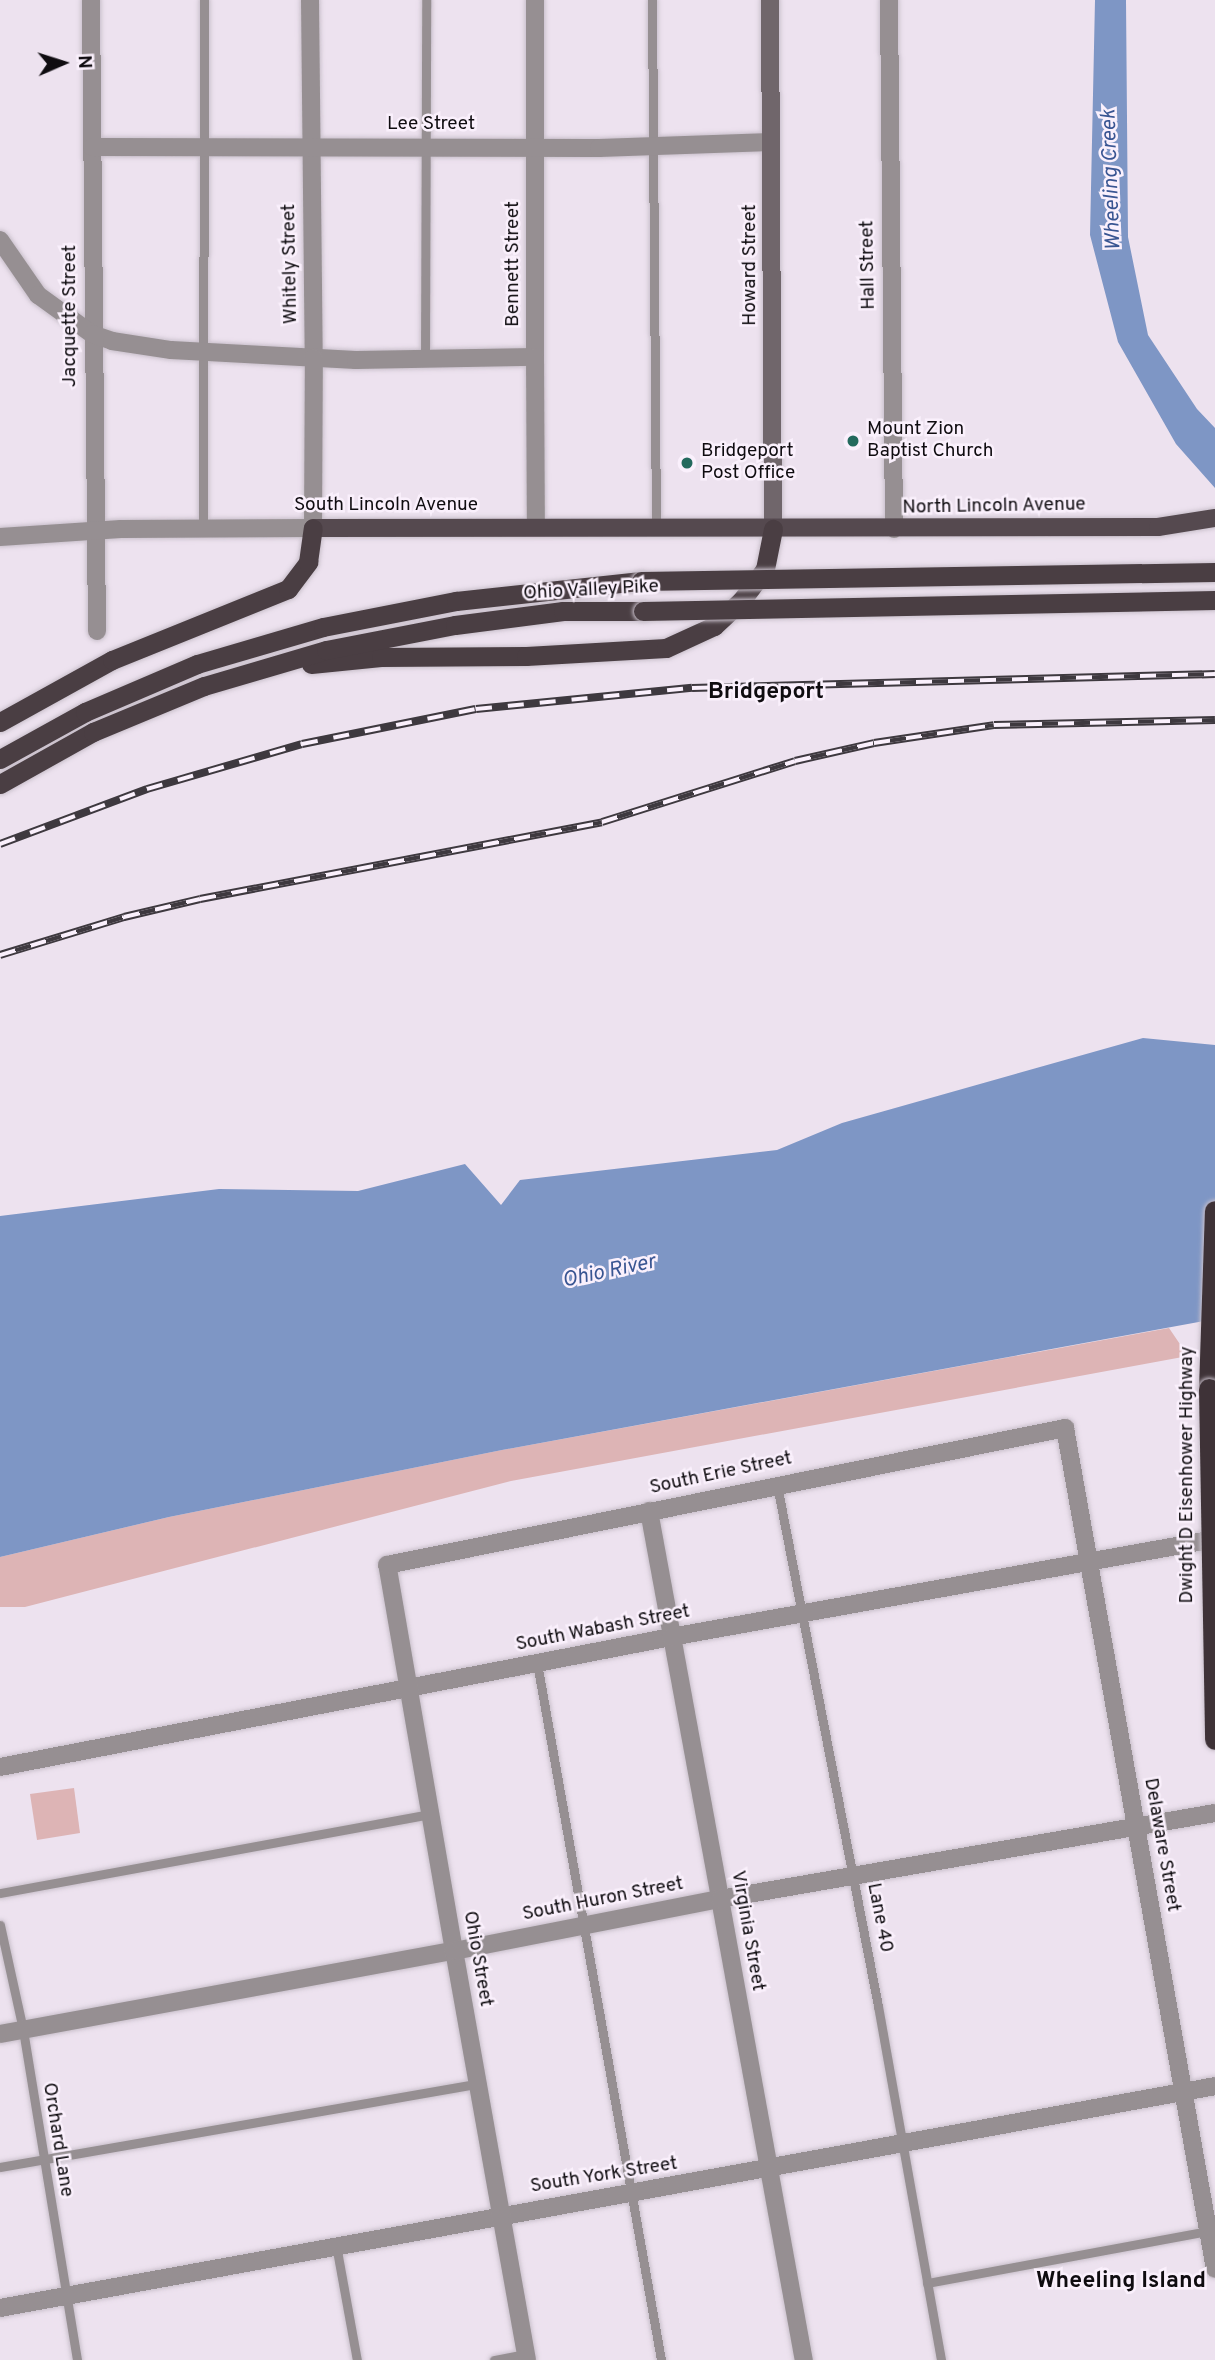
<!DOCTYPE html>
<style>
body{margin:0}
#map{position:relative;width:1215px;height:2360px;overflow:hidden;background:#ede2ef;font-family:Overpass,sans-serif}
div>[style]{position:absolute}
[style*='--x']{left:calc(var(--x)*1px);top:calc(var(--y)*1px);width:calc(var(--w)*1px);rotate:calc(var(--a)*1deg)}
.green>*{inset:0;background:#ddb4b5}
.water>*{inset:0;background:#7e96c5}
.roads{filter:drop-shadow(0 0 2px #c9c0cb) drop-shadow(0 0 2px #c9c0cb)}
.service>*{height:9px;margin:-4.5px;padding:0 4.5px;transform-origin:4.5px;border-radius:4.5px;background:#968f92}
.minor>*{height:18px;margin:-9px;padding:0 9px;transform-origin:9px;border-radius:9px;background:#968f92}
.tertiary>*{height:18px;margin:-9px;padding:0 9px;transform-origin:9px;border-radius:9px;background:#968f92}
.secondary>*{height:18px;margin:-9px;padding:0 9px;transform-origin:9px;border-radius:9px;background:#70666b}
.primary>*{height:18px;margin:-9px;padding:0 9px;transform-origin:9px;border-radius:9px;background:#55494f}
.trunk>*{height:19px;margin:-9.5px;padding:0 9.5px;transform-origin:9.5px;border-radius:9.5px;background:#4a3e43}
.motorway>*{height:21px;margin:-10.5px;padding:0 10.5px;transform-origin:10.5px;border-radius:10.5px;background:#3e3237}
.rail>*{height:8px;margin-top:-4px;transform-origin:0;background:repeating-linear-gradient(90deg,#faf0fc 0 16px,#3e393f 0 32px);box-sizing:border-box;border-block:2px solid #3e393f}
.bridges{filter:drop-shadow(0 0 2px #c9c0cb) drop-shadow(0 0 2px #c9c0cb)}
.trunk-bridge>*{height:19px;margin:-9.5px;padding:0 9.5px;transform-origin:9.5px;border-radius:9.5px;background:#4a3e43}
.motorway-bridge>*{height:21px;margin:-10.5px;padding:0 10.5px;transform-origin:10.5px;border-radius:10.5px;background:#3e3237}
.dots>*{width:19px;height:19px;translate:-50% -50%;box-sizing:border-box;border:4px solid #faf0fc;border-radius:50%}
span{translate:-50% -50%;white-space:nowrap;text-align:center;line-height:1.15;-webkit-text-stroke:5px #faf0fc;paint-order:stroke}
.street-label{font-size:19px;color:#0f0c10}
.poi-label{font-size:19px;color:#0f0c10}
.left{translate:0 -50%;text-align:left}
.water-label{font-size:21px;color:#395592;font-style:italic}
.quarter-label{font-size:23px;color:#0f0c10;font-weight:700}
.north{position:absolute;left:28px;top:28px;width:70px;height:70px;-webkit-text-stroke:5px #faf0fc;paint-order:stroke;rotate:87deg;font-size:19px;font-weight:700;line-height:28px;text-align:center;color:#0f0c10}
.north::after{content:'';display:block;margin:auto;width:24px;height:32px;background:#0f0c10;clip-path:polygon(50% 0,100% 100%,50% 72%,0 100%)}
</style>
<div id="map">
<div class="green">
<i style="clip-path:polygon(1169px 1328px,1188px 1356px,511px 1481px,25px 1607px,0 1607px,0 1557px,169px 1517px,502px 1450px)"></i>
<i style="clip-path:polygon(74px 1788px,80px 1833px,37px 1840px,30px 1794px)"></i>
</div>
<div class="water">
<i style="clip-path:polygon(1095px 0,1126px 0,1128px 237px,1148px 335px,1197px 409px,1215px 428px,1215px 488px,1176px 444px,1118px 342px,1090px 235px)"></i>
<i style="clip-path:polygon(1143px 1038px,1215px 1045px,1215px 1319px,502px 1450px,169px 1517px,0 1557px,0 1216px,219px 1189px,358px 1191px,465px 1164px,501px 1205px,520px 1180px,777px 1150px,842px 1123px)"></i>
</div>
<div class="roads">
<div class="service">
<i style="--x:652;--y:0;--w:529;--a:89.57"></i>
<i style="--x:425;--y:357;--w:357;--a:-89.8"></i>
<i style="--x:203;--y:527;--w:527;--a:-89.89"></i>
<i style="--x:777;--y:1485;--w:531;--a:79.03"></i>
<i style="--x:878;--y:2006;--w:360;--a:79.9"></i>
<i style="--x:537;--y:1663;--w:708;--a:79.91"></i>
<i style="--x:0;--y:1893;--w:437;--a:-10.4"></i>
<i style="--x:0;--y:1925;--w:107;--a:77.6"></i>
<i style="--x:23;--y:2030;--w:334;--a:80.7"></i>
<i style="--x:0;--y:2167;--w:484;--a:-9.9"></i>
<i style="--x:336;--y:2245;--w:117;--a:79.7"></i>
<i style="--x:927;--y:2283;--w:286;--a:-10.5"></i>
<i style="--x:494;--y:2360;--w:33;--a:-11"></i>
</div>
<div class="minor">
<i style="--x:91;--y:0;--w:631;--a:89.46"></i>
<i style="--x:310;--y:0;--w:358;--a:89.4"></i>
<i style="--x:535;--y:0;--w:357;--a:90"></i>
<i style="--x:889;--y:0;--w:529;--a:89.46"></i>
<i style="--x:92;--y:147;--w:507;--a:0.11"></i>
<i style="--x:599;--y:148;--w:172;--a:-2"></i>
<i style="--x:0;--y:537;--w:121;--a:-3.8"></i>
<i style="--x:121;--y:529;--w:192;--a:-0.3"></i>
<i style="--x:649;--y:1511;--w:394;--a:79.6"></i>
<i style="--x:0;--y:1767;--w:683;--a:-10.96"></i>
<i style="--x:671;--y:1637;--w:553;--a:-10.21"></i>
<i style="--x:0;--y:2034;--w:462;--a:-10.4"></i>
<i style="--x:454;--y:1951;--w:392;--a:-99.8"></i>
<i style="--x:387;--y:1565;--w:692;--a:-11.42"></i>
<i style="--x:1065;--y:1428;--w:854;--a:79.89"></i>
</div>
<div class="tertiary">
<i style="--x:0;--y:240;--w:67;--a:55.4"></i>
<i style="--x:38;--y:295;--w:67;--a:35.8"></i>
<i style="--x:92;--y:334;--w:21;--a:19"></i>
<i style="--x:112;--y:341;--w:60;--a:8.7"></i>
<i style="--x:171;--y:350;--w:185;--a:3.1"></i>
<i style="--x:356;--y:360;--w:179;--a:-1"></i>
<i style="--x:535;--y:357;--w:170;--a:89.7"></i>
<i style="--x:313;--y:528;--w:170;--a:-89.7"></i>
<i style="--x:720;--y:1899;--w:469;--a:79.7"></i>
<i style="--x:0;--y:2308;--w:1235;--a:-10.35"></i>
<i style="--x:527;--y:2360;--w:415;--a:-100.1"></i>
<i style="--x:454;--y:1951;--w:271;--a:-11.1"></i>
<i style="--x:720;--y:1899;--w:502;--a:-9.86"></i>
</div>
<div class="secondary">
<i style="--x:770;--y:0;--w:529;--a:89.68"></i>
</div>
<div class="primary">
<i style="--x:313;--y:528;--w:845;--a:-0.07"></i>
<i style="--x:1158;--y:527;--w:58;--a:-9"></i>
</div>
<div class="trunk">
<i style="--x:311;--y:664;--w:70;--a:-5.7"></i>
<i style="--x:381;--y:657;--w:145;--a:-0.4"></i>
<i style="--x:526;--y:656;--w:140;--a:-3.3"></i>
<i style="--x:666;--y:648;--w:53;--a:-24.6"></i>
<i style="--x:714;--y:626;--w:37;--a:-43"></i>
<i style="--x:741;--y:601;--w:40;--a:-53"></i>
<i style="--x:765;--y:569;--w:41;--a:-78.7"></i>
<i style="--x:0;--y:722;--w:128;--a:-29"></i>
<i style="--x:112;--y:660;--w:190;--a:-22"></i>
<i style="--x:288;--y:589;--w:34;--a:-53"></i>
<i style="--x:308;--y:562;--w:34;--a:-82"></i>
<i style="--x:0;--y:759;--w:97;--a:-28.9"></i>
<i style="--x:85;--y:712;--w:122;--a:-23.2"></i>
<i style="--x:197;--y:664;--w:131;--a:-16.4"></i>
<i style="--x:323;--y:627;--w:136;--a:-11.1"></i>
<i style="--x:456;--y:601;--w:186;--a:-6.2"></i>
<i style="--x:0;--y:784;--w:107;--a:-29.2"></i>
<i style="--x:93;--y:732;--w:120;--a:-22.5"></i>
<i style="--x:204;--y:686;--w:127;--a:-16.4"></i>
<i style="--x:326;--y:650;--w:131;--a:-11"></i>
<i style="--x:455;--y:625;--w:109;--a:-7.4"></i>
<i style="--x:563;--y:611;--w:80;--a:0"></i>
</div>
<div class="motorway">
<i style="--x:1209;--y:1389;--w:178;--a:-88.1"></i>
</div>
</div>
<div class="rail">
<i style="--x:0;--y:844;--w:157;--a:-20.5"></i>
<i style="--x:147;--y:789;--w:161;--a:-16.2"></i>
<i style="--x:302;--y:744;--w:177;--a:-11.4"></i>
<i style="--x:476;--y:709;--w:217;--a:-5.6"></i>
<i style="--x:692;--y:688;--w:523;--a:-1.53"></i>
<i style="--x:0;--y:955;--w:130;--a:-17"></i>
<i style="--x:124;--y:917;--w:78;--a:-13.3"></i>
<i style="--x:200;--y:899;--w:409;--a:-10.8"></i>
<i style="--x:602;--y:822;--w:202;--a:-17.5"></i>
<i style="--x:795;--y:761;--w:81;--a:-12.8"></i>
<i style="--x:874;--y:743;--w:121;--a:-8.5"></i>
<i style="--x:994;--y:725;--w:221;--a:-1.3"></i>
</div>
<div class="bridges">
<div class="trunk-bridge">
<i style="--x:641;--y:581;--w:574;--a:-0.9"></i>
<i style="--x:643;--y:611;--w:572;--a:-1.1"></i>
</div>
<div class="motorway-bridge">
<i style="--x:1209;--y:1389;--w:350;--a:89"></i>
</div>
</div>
<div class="dots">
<i style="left:853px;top:441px;background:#23695d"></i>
<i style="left:687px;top:463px;background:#23695d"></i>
</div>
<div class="street-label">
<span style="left:431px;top:125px">Lee Street</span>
<span style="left:291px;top:264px;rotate:-91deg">Whitely Street</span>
<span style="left:514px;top:264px;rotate:-90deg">Bennett Street</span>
<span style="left:751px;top:265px;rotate:-90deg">Howard Street</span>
<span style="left:869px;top:265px;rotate:-91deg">Hall Street</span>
<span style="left:71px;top:316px;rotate:-90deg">Jacquette Street</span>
<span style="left:386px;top:506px">South Lincoln Avenue</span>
<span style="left:994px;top:507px;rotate:-1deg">North Lincoln Avenue</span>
<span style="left:591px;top:591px;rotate:-3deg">Ohio Valley Pike</span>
<span style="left:721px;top:1474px;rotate:-12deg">South Erie Street</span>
<span style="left:1188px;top:1475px;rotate:-90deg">Dwight D Eisenhower Highway</span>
<span style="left:603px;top:1629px;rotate:-11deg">South Wabash Street</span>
<span style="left:1161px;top:1845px;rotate:80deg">Delaware Street</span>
<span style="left:603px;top:1900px;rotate:-11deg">South Huron Street</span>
<span style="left:879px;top:1918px;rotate:79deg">Lane 40</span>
<span style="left:747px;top:1931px;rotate:80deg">Virginia Street</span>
<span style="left:477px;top:1959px;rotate:80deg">Ohio Street</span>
<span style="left:57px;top:2140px;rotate:81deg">Orchard Lane</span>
<span style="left:604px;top:2176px;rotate:-9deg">South York Street</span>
</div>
<div class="poi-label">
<span class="left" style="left:867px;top:441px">Mount Zion<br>Baptist Church</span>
<span class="left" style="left:701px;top:463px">Bridgeport<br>Post Office</span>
</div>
<div class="water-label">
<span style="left:1112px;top:180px;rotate:-92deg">Wheeling Creek</span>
<span style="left:609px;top:1272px;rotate:-12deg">Ohio River</span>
</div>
<div class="quarter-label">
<span style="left:766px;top:693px">Bridgeport</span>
<span style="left:1121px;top:2282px">Wheeling Island</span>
</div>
<div class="north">N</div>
</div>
